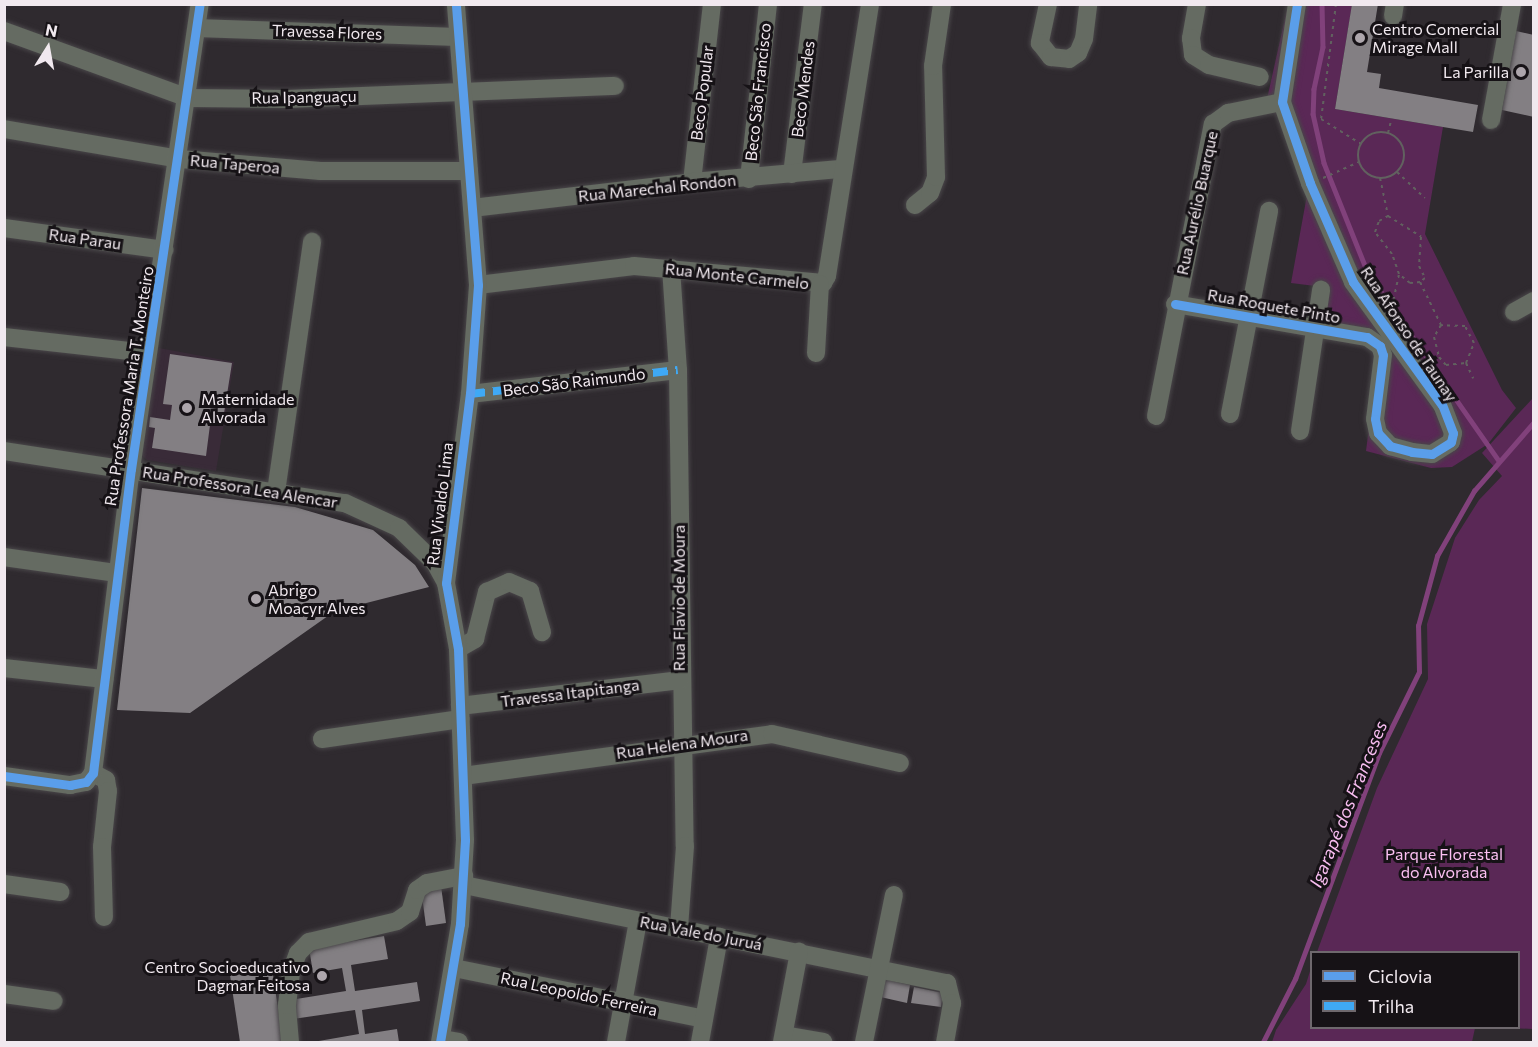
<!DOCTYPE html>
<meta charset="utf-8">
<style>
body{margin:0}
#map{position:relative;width:1538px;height:1047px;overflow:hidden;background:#2f2a2f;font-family:Commissioner,sans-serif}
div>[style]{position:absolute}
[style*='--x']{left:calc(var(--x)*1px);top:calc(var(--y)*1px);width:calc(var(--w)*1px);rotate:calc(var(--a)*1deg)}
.built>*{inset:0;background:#392b38}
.green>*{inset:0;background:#5a2856}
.stream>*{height:4.5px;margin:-2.25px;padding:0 2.25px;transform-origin:2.25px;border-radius:2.25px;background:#81417b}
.building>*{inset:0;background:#837f83}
.path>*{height:2px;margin-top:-1px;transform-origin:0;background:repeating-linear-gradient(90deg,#61615f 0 3px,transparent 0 7.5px)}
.path>.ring{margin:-1px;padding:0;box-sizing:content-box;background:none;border:2px solid #61615f;border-radius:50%}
.roads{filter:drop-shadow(0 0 2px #494649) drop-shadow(0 0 2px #494649)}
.minor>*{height:18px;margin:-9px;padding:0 9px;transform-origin:9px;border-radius:9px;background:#656b62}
.quiet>*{height:8px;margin-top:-4px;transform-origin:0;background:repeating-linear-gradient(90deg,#3fa9f5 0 15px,transparent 0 23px)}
.cycleway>*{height:9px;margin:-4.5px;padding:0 4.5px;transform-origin:4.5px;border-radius:4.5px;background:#5a9eea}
.dots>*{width:16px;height:16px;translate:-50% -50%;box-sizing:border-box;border:3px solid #161216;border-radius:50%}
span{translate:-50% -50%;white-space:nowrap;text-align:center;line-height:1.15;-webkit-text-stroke:6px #161216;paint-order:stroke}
.poi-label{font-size:16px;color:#f1e9ef}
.left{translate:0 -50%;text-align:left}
.right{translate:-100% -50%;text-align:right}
.street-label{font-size:16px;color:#f1e9ef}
.park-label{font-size:16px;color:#fcc0f3}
.water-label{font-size:18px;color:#f7bcef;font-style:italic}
.frame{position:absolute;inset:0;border:6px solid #f1e9ef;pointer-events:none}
.legend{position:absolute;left:1310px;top:951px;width:210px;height:78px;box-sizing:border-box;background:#161216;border:2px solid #6e686d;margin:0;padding:8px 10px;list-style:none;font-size:18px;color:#f1e9ef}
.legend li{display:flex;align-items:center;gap:12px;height:30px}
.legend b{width:30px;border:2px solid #6e686d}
.north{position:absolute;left:18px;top:18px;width:60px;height:60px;-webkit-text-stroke:4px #161216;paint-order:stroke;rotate:11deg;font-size:16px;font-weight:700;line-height:24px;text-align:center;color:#f1e9ef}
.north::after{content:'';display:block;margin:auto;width:21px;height:27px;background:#f1e9ef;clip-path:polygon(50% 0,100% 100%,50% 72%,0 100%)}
</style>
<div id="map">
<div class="built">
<i style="clip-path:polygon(159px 348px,234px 362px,216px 471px,147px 460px,141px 455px)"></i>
</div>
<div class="green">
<i style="clip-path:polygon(1288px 5px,1352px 5px,1335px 109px,1443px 127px,1425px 234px,1502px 390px,1516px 408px,1488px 444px,1452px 467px,1431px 468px,1366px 451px,1378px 355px,1375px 343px,1312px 323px,1315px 286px,1291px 283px,1307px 195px,1279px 114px,1267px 99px)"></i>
<i style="clip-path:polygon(1533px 398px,1533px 1029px,1510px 1028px,1518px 1028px,1518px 952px,1317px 952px,1377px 788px,1428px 679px,1427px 624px,1455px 538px,1479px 500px,1502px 476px,1482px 453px)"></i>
<i style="clip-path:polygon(1311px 968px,1312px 1028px,1475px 1028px,1472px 1042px,1272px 1042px,1276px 1030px,1306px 984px)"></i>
</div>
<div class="stream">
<i style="--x:1322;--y:4;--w:43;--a:88.7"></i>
<i style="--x:1323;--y:47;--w:43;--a:102.1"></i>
<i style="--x:1314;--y:89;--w:25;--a:92"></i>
<i style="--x:1313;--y:114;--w:50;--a:77.3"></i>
<i style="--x:1324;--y:163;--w:118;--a:68.2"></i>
<i style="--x:1368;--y:273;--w:229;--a:55.1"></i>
<i style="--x:1263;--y:1042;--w:71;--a:-63.1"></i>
<i style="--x:1295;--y:979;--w:241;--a:-69.6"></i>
<i style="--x:1379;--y:753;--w:90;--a:-63.7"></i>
<i style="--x:1419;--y:672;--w:46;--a:-91.2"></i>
<i style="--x:1418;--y:626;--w:73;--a:-74.8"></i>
<i style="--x:1437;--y:556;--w:75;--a:-60.4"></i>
<i style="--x:1474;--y:491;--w:91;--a:-49"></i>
</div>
<div class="building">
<i style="clip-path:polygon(1352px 4px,1378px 4px,1367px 72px,1381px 74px,1379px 88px,1478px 105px,1473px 132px,1335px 109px)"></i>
<i style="clip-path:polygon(1516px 31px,1534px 35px,1534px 117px,1502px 110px)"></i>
<i style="clip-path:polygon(170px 354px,232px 363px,222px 426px,210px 425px,206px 456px,152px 448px,155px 428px,149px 427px,150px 417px,170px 420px,172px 405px,163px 404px)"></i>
<i style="clip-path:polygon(142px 488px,295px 507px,373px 530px,415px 565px,429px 587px,335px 611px,190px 713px,117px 710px)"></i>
<i style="clip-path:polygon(441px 886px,446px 923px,426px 926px,421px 889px)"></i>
<i style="clip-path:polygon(384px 936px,388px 959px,351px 965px,355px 991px,417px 982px,420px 1001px,362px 1010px,365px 1034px,397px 1029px,399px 1042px,313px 1042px,359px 1034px,355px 1010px,293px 1019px,290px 1000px,346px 991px,342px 968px,313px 973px,309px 948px)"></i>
<i style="clip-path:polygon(272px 968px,283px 1042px,240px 1042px,230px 975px)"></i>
<i style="clip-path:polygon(879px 978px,910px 985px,907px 1003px,876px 996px)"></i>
<i style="clip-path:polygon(914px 987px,943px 993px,941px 1007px,911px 1003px)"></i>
</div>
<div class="path">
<i style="--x:1336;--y:4;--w:116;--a:97.4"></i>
<i style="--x:1321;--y:119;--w:47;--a:32"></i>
<i class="ring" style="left:1358px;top:132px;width:44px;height:44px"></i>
<i style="--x:1388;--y:133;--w:12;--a:-76"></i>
<i style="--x:1397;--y:172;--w:38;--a:43"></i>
<i style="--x:1323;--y:178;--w:39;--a:-24"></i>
<i style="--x:1380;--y:178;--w:39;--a:78"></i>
<i style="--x:1388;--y:216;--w:39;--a:32"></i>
<i style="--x:1421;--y:237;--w:29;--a:94"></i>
<i style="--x:1419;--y:266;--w:13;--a:63"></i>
<i style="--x:1425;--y:278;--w:6;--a:141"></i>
<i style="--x:1420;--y:282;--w:10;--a:174"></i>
<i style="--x:1410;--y:283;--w:14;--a:-141"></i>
<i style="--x:1399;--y:274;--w:21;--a:-109"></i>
<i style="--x:1392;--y:254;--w:28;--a:-128"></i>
<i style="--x:1375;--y:232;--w:12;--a:-70"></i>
<i style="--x:1379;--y:221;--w:10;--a:-29"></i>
<i style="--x:1420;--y:282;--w:48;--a:64"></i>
<i style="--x:1441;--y:325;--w:14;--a:120"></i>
<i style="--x:1434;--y:337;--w:21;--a:76"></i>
<i style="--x:1439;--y:357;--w:11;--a:49"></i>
<i style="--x:1446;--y:365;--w:20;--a:-6"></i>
<i style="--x:1466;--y:363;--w:22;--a:-68"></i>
<i style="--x:1474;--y:343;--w:19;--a:-118"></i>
<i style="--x:1465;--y:326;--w:24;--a:-178"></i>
<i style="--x:1392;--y:307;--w:34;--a:-78"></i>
<i style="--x:1466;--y:363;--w:17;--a:65"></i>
</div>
<div class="roads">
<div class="minor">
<i style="--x:1048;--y:4;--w:40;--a:102"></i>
<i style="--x:1040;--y:43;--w:18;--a:52"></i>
<i style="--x:1051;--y:57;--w:18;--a:6"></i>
<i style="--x:1069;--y:59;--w:11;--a:-34"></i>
<i style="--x:1078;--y:53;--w:15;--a:-67"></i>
<i style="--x:1084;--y:39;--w:35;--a:-83"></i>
<i style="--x:1197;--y:4;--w:35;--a:100"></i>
<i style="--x:1191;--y:38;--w:17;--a:83"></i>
<i style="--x:1193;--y:55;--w:19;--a:32"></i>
<i style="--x:1209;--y:65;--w:52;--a:13.2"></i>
<i style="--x:1393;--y:16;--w:12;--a:-81"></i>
<i style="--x:198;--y:28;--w:258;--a:2"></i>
<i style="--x:4;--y:31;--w:196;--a:20"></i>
<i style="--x:188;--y:98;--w:102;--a:0.6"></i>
<i style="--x:290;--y:99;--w:325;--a:-2.3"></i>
<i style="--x:1491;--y:120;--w:118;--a:-79.7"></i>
<i style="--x:4;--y:129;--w:179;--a:9.7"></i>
<i style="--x:180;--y:159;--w:141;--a:4.9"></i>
<i style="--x:320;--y:171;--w:149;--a:0"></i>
<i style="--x:792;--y:174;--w:171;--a:-83"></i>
<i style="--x:749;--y:179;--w:176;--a:-83.8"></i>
<i style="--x:692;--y:182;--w:179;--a:-83.6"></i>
<i style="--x:915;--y:205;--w:19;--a:-39"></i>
<i style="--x:930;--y:193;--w:17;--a:-69"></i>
<i style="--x:936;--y:177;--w:111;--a:-91.5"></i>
<i style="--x:933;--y:66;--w:63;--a:-81.7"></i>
<i style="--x:472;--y:208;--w:222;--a:-6.7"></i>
<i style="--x:692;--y:182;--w:151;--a:-5"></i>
<i style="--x:4;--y:228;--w:162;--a:7.8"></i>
<i style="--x:671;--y:268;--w:102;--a:86.1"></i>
<i style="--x:678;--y:370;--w:476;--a:89.2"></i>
<i style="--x:685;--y:846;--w:82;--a:94.2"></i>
<i style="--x:478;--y:285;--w:157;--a:-6.9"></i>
<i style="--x:634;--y:266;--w:190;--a:5.1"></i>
<i style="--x:823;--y:283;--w:8;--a:-60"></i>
<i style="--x:827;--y:276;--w:275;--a:-81"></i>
<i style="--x:1175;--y:304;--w:195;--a:9.8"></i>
<i style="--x:1367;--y:337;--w:16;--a:35"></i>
<i style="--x:1380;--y:346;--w:9;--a:72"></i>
<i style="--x:1383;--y:355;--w:64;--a:97.1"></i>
<i style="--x:1375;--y:419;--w:14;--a:78"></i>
<i style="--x:1378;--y:433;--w:18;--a:47"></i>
<i style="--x:1390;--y:446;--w:23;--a:15"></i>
<i style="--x:1412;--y:452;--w:20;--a:6"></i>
<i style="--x:1432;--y:454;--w:22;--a:-32"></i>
<i style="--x:1451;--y:442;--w:9;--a:-77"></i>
<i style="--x:1453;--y:433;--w:30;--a:-111"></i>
<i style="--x:1442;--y:405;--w:152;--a:-125.9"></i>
<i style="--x:1353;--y:282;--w:108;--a:-113.5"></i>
<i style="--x:1310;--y:183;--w:86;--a:-109.1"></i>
<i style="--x:1282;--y:102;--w:99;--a:-81.3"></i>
<i style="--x:1514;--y:312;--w:23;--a:-29"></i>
<i style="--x:4;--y:337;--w:144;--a:6.4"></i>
<i style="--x:816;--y:353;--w:69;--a:-86.7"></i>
<i style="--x:470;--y:394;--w:209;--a:-6.6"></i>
<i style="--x:1230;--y:414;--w:207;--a:-79.1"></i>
<i style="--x:1156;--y:416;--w:298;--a:-79"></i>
<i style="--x:1213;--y:124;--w:19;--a:-36"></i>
<i style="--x:1228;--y:113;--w:55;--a:-11.5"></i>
<i style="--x:1300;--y:431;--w:143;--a:-81.5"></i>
<i style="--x:4;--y:451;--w:345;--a:8.7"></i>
<i style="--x:345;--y:503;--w:60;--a:24.8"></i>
<i style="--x:399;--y:528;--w:50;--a:44.2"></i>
<i style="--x:435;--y:563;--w:23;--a:61"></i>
<i style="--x:276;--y:492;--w:253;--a:-81.8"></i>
<i style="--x:4;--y:557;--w:114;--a:8.1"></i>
<i style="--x:458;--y:649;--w:20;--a:-30"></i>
<i style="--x:475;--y:639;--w:49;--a:-75.7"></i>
<i style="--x:487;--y:592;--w:24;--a:-24"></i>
<i style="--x:509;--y:582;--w:23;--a:23"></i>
<i style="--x:530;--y:591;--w:43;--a:73.7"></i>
<i style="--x:4;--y:668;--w:101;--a:6.3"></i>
<i style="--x:460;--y:706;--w:222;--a:-6.7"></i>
<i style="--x:322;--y:739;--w:140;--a:-8.2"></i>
<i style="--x:93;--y:773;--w:15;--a:28"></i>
<i style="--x:106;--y:780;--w:11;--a:80"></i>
<i style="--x:108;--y:791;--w:56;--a:96.1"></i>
<i style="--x:102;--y:847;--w:70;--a:88.4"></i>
<i style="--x:4;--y:776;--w:67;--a:7.8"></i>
<i style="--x:70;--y:785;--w:16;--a:-11"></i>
<i style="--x:86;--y:782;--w:11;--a:-52"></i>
<i style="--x:93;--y:773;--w:306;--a:-82.9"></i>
<i style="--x:131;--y:469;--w:470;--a:-81.6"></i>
<i style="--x:463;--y:776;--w:312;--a:-7.7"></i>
<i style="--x:772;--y:734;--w:131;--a:12.8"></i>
<i style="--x:4;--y:884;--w:57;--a:8.1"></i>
<i style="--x:464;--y:885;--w:493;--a:11.5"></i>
<i style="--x:947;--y:983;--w:21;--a:76"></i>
<i style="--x:952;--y:1003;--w:40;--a:100"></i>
<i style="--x:454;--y:968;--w:255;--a:11.5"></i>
<i style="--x:4;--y:994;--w:50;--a:8"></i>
<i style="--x:784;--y:1035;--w:40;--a:10"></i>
<i style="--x:441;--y:1039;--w:18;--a:9"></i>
<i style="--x:290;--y:1042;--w:37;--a:-95"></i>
<i style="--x:287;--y:1005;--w:33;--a:-83"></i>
<i style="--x:291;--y:972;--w:20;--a:-70"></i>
<i style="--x:298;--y:953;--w:16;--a:-45"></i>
<i style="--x:309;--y:942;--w:90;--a:-13.4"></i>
<i style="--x:397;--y:921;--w:16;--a:-35"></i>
<i style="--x:410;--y:912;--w:23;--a:-72"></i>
<i style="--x:417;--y:890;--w:12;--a:-35"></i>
<i style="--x:427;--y:883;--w:38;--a:-11"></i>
<i style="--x:440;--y:1042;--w:120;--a:-80.4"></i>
<i style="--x:460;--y:924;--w:84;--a:-86.6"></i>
<i style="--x:465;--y:840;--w:191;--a:-92.1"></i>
<i style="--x:458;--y:649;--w:67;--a:-100.3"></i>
<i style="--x:446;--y:583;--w:191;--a:-82.8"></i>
<i style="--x:470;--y:394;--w:109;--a:-85.8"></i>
<i style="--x:478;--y:285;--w:282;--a:-94.5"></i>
<i style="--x:616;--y:1042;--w:123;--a:-79.7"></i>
<i style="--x:700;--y:1042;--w:107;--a:-79.7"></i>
<i style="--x:782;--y:1042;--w:92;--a:-79.3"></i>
<i style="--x:864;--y:1042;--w:150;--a:-78.5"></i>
</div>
</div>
<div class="quiet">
<i style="--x:470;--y:394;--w:209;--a:-6.6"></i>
</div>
<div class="cycleway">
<i style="--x:1175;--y:304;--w:195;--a:9.8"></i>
<i style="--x:1367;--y:337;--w:16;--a:35"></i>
<i style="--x:1380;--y:346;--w:9;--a:72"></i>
<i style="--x:1383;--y:355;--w:64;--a:97.1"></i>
<i style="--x:1375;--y:419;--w:14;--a:78"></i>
<i style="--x:1378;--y:433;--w:18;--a:47"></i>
<i style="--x:1390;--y:446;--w:23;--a:15"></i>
<i style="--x:1412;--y:452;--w:20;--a:6"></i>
<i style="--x:1432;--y:454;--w:22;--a:-32"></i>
<i style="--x:1451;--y:442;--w:9;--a:-77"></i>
<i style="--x:1453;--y:433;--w:30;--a:-111"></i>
<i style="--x:1442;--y:405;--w:152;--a:-125.9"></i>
<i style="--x:1353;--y:282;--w:108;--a:-113.5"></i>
<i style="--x:1310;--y:183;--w:86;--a:-109.1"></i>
<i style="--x:1282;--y:102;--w:99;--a:-81.3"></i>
<i style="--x:4;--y:776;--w:67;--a:7.8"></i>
<i style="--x:70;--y:785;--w:16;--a:-11"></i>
<i style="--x:86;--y:782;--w:11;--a:-52"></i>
<i style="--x:93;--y:773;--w:306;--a:-82.9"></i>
<i style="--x:131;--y:469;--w:470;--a:-81.6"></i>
<i style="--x:440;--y:1042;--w:120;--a:-80.4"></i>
<i style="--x:460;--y:924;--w:84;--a:-86.6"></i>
<i style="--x:465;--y:840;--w:191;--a:-92.1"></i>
<i style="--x:458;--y:649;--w:67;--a:-100.3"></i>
<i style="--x:446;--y:583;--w:191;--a:-82.8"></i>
<i style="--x:470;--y:394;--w:109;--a:-85.8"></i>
<i style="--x:478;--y:285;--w:282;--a:-94.5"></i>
</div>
<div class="dots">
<i style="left:1360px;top:38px;background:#ada6ac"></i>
<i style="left:1521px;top:72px;background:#ada6ac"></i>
<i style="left:187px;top:408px;background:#ada6ac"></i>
<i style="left:256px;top:599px;background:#ada6ac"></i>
<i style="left:322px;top:976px;background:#ada6ac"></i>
</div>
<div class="poi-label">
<span class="left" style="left:1372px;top:38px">Centro Comercial<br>Mirage Mall</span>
<span class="right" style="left:1509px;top:72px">La Parilla</span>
<span class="left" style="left:201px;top:408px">Maternidade<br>Alvorada</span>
<span class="left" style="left:268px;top:599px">Abrigo<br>Moacyr Alves</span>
<span class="right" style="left:310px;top:976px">Centro Socioeducativo<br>Dagmar Feitosa</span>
</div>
<div class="street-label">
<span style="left:327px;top:32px;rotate:2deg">Travessa Flores</span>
<span style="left:803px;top:89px;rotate:-83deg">Beco Mendes</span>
<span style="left:758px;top:92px;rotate:-84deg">Beco São Francisco</span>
<span style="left:702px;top:93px;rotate:-83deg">Beco Popular</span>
<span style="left:304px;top:97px;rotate:-1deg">Rua Ipanguaçu</span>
<span style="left:235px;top:164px;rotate:5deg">Rua Taperoa</span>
<span style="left:657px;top:188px;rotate:-6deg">Rua Marechal Rondon</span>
<span style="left:1197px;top:203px;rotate:-78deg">Rua Aurélio Buarque</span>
<span style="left:85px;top:239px;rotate:8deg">Rua Parau</span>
<span style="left:737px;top:276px;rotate:6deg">Rua Monte Carmelo</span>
<span style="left:1274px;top:306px;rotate:10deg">Rua Roquete Pinto</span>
<span style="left:1409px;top:334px;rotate:56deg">Rua Afonso de Taunay</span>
<span style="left:574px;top:382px;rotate:-7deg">Beco São Raimundo</span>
<span style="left:129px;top:386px;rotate:-81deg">Rua Professora Maria T. Monteiro</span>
<span style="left:240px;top:487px;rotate:9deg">Rua Professora Lea Alencar</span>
<span style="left:440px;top:504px;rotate:-83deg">Rua Vivaldo Lima</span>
<span style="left:679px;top:598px;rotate:-90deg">Rua Flavio de Moura</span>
<span style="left:570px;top:693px;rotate:-7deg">Travessa Itapitanga</span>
<span style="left:682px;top:744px;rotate:-8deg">Rua Helena Moura</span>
<span style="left:701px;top:933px;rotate:11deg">Rua Vale do Juruá</span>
<span style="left:579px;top:994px;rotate:12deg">Rua Leopoldo Ferreira</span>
</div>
<div class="park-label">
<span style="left:1444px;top:863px">Parque Florestal<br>do Alvorada</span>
</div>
<div class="water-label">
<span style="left:1348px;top:804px;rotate:-68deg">Igarapé dos Franceses</span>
</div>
<div class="frame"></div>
<ul class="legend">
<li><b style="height:8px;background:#5a9eea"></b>Ciclovia</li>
<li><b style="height:8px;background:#3fa9f5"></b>Trilha</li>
</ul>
<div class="north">N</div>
</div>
